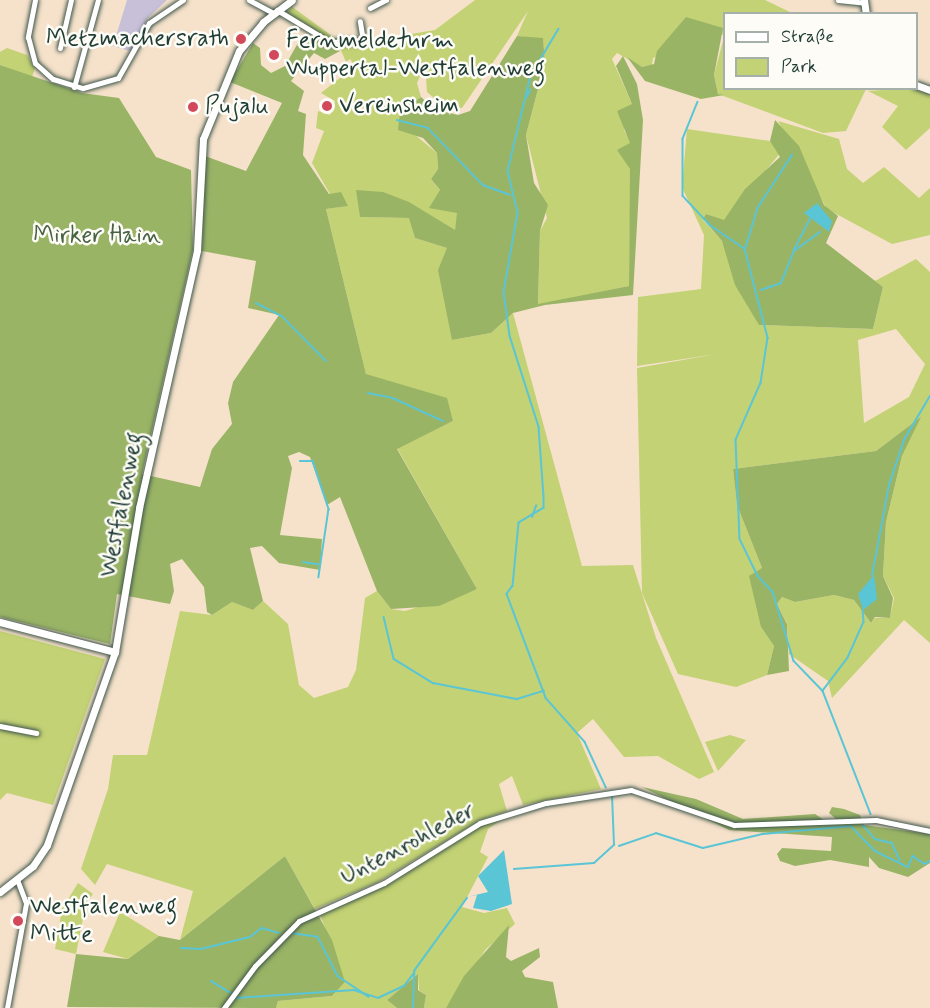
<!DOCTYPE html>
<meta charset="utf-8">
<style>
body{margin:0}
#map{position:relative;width:930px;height:1008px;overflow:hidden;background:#f6e2cb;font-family:Mynerve,sans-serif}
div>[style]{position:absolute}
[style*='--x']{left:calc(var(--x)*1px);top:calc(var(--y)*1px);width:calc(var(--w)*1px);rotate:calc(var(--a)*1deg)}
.industrial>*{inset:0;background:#c7c0d8}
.green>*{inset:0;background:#c3d274}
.forest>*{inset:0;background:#9ab466}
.water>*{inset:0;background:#5ac5d5}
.stream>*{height:1.5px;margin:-0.75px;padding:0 0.75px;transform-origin:0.75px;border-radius:0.75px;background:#5ac5d5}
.roads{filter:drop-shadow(0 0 2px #3f564b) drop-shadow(0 0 2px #3f564b)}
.minor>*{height:5px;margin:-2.5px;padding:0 2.5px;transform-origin:2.5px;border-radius:2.5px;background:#fff}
.tertiary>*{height:7px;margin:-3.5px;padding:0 3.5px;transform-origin:3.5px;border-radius:3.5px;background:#fff}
.dots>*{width:16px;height:16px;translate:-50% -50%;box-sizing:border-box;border:3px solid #fdfcf7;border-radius:50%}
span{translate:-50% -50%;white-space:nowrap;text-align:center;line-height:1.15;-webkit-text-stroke:5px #fdfcf7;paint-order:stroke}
.poi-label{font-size:24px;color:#1f3d34}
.right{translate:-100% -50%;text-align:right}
.left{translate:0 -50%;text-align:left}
.park-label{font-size:24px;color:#486244}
.street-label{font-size:24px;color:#1f3d34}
.legend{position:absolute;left:723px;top:12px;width:195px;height:78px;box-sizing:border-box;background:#fdfcf7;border:2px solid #a4b0a9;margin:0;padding:8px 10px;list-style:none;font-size:18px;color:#1f3d34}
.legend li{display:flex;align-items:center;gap:12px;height:30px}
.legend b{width:30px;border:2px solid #a4b0a9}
</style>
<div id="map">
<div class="industrial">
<i style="clip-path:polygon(127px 0,167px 0,148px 18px,130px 51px,113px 46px)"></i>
</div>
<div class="green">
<i style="clip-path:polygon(475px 0,765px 0,792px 13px,724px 14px,724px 34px,653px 58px,652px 65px,642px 67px,617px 53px,612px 59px,632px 104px,624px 130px,631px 143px,629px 286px,538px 305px,540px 231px,547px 218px,526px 135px,545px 62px,543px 39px,517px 36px,528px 11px,462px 108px,444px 107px,427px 92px,425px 65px,417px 83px,421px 97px,400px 112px,414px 134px,437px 153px,438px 169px,431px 179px,458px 213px,455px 231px,400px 199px,360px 217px,410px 218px,415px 238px,447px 248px,452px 340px,491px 333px,513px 313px,582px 566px,633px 565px,656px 638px,714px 772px,699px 779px,658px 756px,624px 757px,593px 719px,577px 733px,601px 789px,523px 805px,512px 776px,499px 784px,507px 811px,480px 820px,378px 882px,315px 909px,285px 856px,180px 940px,193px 891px,107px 864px,95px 885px,81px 869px,108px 789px,113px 755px,147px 755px,180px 611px,212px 615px,232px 602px,253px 610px,263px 601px,288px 624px,299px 685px,314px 698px,348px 687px,356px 670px,365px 598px,377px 591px,391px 609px,405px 611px,477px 589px,397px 448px,453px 421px,366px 374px,326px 209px,347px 206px,330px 194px,312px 163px,324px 131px,316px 128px,318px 111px,330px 115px,335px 101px,321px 93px,355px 66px,350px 59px,346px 62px,339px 46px,435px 30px)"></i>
<i style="clip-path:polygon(291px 6px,335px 38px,360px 37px,339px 40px,322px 37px,287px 14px)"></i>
<i style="clip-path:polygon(724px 37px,724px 88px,866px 89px,846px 131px,823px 133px,718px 94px,714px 75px)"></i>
<i style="clip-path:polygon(7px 48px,27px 55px,35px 68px,32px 77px,0 65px,0 52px)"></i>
<i style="clip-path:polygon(914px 88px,930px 94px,930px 128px,906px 150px,882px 127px,898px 106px,868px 91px)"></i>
<i style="clip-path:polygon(778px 121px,839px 139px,847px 169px,863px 183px,884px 167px,919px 198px,930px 188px,930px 235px,892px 244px,827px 209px)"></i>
<i style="clip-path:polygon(evenodd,687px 129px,770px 141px,781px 152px,724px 221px,706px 214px,703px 220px,722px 241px,759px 325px,873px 329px,883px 287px,875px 281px,916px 259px,930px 272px,930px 643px,904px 620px,832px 698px,828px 681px,789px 654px,787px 623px,777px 604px,782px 597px,795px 602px,834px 595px,854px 600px,871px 623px,875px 618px,890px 618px,894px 598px,883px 576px,886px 522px,902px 456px,920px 418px,876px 451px,733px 469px,737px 505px,762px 568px,761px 627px,774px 646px,767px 675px,736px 687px,678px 674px,642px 593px,637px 368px,717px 354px,637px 366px,638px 297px,701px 289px,704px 235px,682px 187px,687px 129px,896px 329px,925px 364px,909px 397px,864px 423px,858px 340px,896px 329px)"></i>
<i style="clip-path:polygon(0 631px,105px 659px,53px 805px,7px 793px,0 800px)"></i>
<i style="clip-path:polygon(730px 735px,746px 740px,718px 771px,705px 742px)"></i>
<i style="clip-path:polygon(501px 820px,488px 829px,480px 852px,488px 857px,462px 907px,484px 913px,507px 908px,515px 924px,486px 949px,446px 1008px,424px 1008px,426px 995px,419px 990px,418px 974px,387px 1000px,397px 1008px,276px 1008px,278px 1001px,332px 996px,345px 982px,319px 912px,383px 887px,482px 825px)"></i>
<i style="clip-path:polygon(78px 883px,93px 894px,86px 903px,76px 954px,55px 949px,62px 909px)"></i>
<i style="clip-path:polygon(120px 912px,159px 936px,128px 959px,103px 952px)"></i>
</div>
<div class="forest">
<i style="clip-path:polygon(686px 17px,723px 28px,714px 75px,718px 94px,724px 95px,701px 99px,645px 81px,627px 57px,642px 67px,654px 64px,657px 51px)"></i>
<i style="clip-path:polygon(303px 34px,340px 51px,325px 59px,314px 53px,291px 81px,304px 91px,298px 111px,306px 114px,303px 155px,329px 194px,341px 192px,348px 206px,326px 209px,366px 374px,447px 398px,453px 421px,397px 449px,477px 589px,439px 606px,391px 609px,377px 591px,340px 497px,327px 505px,310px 457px,299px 452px,288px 456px,292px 468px,280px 535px,322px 539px,320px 570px,279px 563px,262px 546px,250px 548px,263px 601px,253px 610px,232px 602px,212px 615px,207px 612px,204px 587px,182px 559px,170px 564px,174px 591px,170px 604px,117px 594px,110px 644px,0 617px,0 65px,82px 93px,119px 98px,156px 157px,191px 170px,193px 249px,142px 474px,200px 487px,212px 449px,232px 424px,228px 403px,233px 382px,279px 315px,248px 308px,256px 261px,202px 251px,205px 156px,246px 171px,282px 103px,230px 82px,253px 43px,260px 48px,261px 65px,271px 73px,285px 66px)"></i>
<i style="clip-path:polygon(517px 36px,543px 38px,545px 62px,526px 135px,534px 183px,548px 205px,540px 231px,538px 304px,629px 286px,630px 169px,617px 150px,630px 143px,617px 111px,632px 104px,616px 66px,623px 56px,637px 84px,643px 120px,633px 295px,545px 305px,513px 313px,491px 333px,452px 340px,438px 270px,447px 248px,415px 238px,409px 218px,360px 217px,356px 190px,383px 192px,409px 202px,455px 230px,457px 213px,429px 208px,440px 190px,431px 179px,438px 169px,437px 153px,423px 138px,398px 130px,400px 112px,421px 97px,434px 109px,458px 115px,470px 111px)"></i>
<i style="clip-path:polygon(775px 120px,799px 146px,824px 205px,838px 216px,826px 243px,883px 287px,873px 329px,759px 325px,735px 285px,722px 241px,703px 219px,706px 214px,724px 220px,745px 189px,780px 157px,770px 141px)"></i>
<i style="clip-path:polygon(921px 417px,902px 456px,886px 522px,883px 576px,893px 598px,890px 618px,875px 617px,871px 623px,854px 600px,834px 595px,795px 602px,782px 597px,777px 604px,787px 624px,789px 671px,767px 675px,774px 646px,761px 627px,749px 576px,762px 568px,737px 505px,733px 469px,876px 451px)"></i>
<i style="clip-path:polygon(642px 787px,696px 799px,743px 819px,815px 814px,827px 822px,836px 819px,829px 813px,832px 807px,844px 809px,860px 815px,864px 825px,930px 834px,930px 863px,908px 877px,879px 868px,869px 857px,869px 867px,830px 860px,795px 866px,780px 861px,777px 854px,782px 848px,831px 851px,832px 837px,729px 830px)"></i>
<i style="clip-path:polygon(285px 856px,332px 940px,345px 982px,332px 996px,278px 1001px,276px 1008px,67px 1007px,76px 954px,128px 959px,159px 936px,180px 940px)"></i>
<i style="clip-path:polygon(509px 925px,506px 957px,511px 961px,539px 948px,540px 957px,522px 971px,525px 977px,553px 982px,558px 1008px,446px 1008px,464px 976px)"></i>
<i style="clip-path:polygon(418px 974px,418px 990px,426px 995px,424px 1008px,397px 1008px,387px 1000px)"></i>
</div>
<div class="water">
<i style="clip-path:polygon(817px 203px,832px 221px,829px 232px,804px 213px)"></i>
<i style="clip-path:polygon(874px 575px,877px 599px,863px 610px,858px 594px)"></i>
<i style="clip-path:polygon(504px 850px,512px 904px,491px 911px,473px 908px,477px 895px,467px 897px,488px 892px,478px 876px)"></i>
</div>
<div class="stream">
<i style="--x:559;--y:29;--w:55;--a:120.8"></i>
<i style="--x:531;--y:76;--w:98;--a:103.6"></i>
<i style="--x:508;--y:171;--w:43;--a:76.6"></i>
<i style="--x:518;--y:213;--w:80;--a:100"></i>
<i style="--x:504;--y:292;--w:44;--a:82.2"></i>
<i style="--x:510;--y:336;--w:96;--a:72.3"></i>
<i style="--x:539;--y:427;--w:69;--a:85.9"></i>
<i style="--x:544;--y:496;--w:12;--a:90"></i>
<i style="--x:544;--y:508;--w:29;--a:149"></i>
<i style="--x:519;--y:523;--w:63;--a:95.4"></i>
<i style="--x:513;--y:586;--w:10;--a:127"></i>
<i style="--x:507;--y:594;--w:111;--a:69.4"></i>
<i style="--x:546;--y:698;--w:59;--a:48.4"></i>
<i style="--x:585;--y:742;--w:50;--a:65"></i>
<i style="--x:527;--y:97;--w:8;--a:-67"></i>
<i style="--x:698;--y:102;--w:40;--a:112"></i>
<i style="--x:683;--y:139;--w:57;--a:90"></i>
<i style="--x:683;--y:196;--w:40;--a:47"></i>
<i style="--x:710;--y:225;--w:42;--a:34.4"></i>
<i style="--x:745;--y:249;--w:92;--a:75.5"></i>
<i style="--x:768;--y:338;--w:46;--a:98.8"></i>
<i style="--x:761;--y:383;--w:62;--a:113.7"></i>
<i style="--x:736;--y:440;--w:99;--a:87.7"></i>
<i style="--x:740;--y:539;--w:41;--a:64.1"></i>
<i style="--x:758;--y:576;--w:22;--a:47"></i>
<i style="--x:773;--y:592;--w:72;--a:73.1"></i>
<i style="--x:794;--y:661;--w:42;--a:46"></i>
<i style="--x:397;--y:120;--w:32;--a:14"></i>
<i style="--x:428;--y:128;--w:79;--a:46"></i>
<i style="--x:483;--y:185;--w:29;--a:20"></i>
<i style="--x:745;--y:249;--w:44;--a:-72.8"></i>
<i style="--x:758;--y:207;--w:62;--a:-56.8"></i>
<i style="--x:794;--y:250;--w:37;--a:-63"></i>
<i style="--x:761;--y:290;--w:21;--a:-19"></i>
<i style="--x:781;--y:283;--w:35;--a:-68"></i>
<i style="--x:794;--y:251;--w:32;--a:-36"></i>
<i style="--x:256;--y:303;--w:29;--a:27"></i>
<i style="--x:282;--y:316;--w:63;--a:45.6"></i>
<i style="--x:368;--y:393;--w:25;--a:11"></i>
<i style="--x:393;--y:398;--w:55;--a:24.7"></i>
<i style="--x:300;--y:461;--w:13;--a:0"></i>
<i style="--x:313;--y:461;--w:51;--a:71.6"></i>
<i style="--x:329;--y:509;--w:69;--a:98.4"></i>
<i style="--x:532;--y:517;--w:12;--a:-70"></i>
<i style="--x:303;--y:562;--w:15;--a:8"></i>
<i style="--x:872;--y:576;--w:93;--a:-79.4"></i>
<i style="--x:889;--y:485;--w:47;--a:-71.6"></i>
<i style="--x:904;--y:440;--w:51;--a:-59.4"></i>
<i style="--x:863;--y:610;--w:12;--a:85"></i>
<i style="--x:864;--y:622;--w:39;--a:114"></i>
<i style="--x:848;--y:658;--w:41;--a:127.1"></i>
<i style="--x:823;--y:691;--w:132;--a:68.7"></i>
<i style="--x:384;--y:617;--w:43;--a:76.6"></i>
<i style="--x:394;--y:659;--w:46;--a:31.6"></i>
<i style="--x:433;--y:683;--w:86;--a:10.8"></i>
<i style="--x:517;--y:699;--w:28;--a:-17"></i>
<i style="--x:863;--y:825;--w:18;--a:49"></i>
<i style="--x:875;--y:839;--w:17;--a:13"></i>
<i style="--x:892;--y:843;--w:19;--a:65"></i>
<i style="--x:619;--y:846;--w:39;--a:-19"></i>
<i style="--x:656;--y:833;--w:49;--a:17.7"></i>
<i style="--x:703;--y:848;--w:62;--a:-13.1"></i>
<i style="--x:763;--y:834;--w:88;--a:-5.2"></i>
<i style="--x:851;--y:826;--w:35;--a:46"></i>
<i style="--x:875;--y:851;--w:37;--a:26"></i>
<i style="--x:908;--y:867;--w:12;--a:-66"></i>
<i style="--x:913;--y:856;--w:14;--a:34"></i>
<i style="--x:925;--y:864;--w:6;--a:-31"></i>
<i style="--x:514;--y:869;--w:80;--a:-4.3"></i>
<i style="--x:594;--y:863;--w:27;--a:-42"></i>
<i style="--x:614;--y:845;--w:50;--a:-92.3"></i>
<i style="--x:291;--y:933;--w:27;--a:8"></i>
<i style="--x:318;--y:937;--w:44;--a:62.9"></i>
<i style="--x:338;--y:976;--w:37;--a:34"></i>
<i style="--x:181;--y:948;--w:20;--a:3"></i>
<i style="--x:201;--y:949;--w:50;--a:-13.8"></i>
<i style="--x:250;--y:937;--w:15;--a:-37"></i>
<i style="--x:262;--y:928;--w:18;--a:16"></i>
<i style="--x:211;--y:981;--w:23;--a:31"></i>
<i style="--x:236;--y:998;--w:118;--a:-3.9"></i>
<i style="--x:354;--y:990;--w:25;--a:18"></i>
<i style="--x:378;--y:998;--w:29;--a:-25"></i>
<i style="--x:404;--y:986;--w:16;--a:-52"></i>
<i style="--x:413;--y:1008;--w:37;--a:-88"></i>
<i style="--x:414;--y:971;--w:90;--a:-54"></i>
</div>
<div class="roads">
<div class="minor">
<i style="--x:35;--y:0;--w:38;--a:101"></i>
<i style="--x:28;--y:37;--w:27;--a:75"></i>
<i style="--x:35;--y:63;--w:24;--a:42"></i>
<i style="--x:53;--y:79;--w:31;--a:17"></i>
<i style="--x:83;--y:88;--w:36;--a:-16"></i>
<i style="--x:118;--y:78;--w:63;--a:-60.6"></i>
<i style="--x:149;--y:23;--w:41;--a:-34.1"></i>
<i style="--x:249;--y:0;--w:27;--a:28"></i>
<i style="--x:838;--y:0;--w:27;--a:6"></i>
<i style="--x:370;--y:8;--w:18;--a:-27"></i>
<i style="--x:277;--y:10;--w:62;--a:31.1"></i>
<i style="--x:330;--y:42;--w:33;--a:-2"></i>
<i style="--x:363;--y:41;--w:20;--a:-99"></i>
<i style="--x:60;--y:48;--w:49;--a:-77.1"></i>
<i style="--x:74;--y:87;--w:90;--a:-74.6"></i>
<i style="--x:0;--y:726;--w:37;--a:11"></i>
<i style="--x:7;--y:1008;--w:107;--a:-79.7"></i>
<i style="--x:26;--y:903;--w:25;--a:-111"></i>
<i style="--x:224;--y:1008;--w:52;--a:-53.6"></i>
<i style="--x:255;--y:966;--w:63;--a:-45.6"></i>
<i style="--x:299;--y:921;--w:93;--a:-24.1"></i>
<i style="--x:384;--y:883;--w:113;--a:-32"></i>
<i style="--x:480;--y:823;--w:69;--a:-16.9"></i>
<i style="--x:546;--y:803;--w:86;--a:-8.7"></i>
<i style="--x:631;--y:790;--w:109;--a:18.8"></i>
<i style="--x:734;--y:825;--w:142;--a:-2"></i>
<i style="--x:876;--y:820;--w:55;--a:11.5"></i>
</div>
<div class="tertiary">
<i style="--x:864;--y:0;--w:14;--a:82"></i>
<i style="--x:916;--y:85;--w:15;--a:20"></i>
<i style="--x:0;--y:622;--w:119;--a:14.6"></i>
<i style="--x:0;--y:892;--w:42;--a:-38.2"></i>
<i style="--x:33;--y:866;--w:25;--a:-56"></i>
<i style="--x:47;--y:845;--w:205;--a:-70.6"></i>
<i style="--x:115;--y:652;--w:146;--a:-80.5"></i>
<i style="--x:139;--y:508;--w:264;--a:-77.3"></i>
<i style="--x:197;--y:250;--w:111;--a:-86.9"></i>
<i style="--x:203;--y:139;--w:95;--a:-67.8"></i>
<i style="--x:239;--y:51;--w:38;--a:-50"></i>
<i style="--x:263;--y:22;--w:36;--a:-37"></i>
</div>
</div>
<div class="dots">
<i style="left:241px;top:39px;background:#d1495b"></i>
<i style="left:274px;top:55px;background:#d1495b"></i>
<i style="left:327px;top:106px;background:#d1495b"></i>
<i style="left:193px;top:107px;background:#d1495b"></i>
<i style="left:18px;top:921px;background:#d1495b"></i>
</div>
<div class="poi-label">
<span class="right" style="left:229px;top:39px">Metzmachersrath</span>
<span class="left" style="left:286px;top:55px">Fernmeldeturm<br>Wuppertal-Westfalenweg</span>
<span class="left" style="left:339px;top:106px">Vereinsheim</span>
<span class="left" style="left:205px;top:107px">Pujalu</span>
<span class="left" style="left:30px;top:921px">Westfalenweg<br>Mitte</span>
</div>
<div class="park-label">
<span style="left:97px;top:236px">Mirker Hain</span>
</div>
<div class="street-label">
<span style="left:122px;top:505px;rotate:-79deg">Westfalenweg</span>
<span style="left:408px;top:844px;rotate:-28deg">Untenrohleder</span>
</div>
<ul class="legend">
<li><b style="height:8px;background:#fff"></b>Straße</li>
<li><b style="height:16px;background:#c3d274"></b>Park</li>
</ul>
</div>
